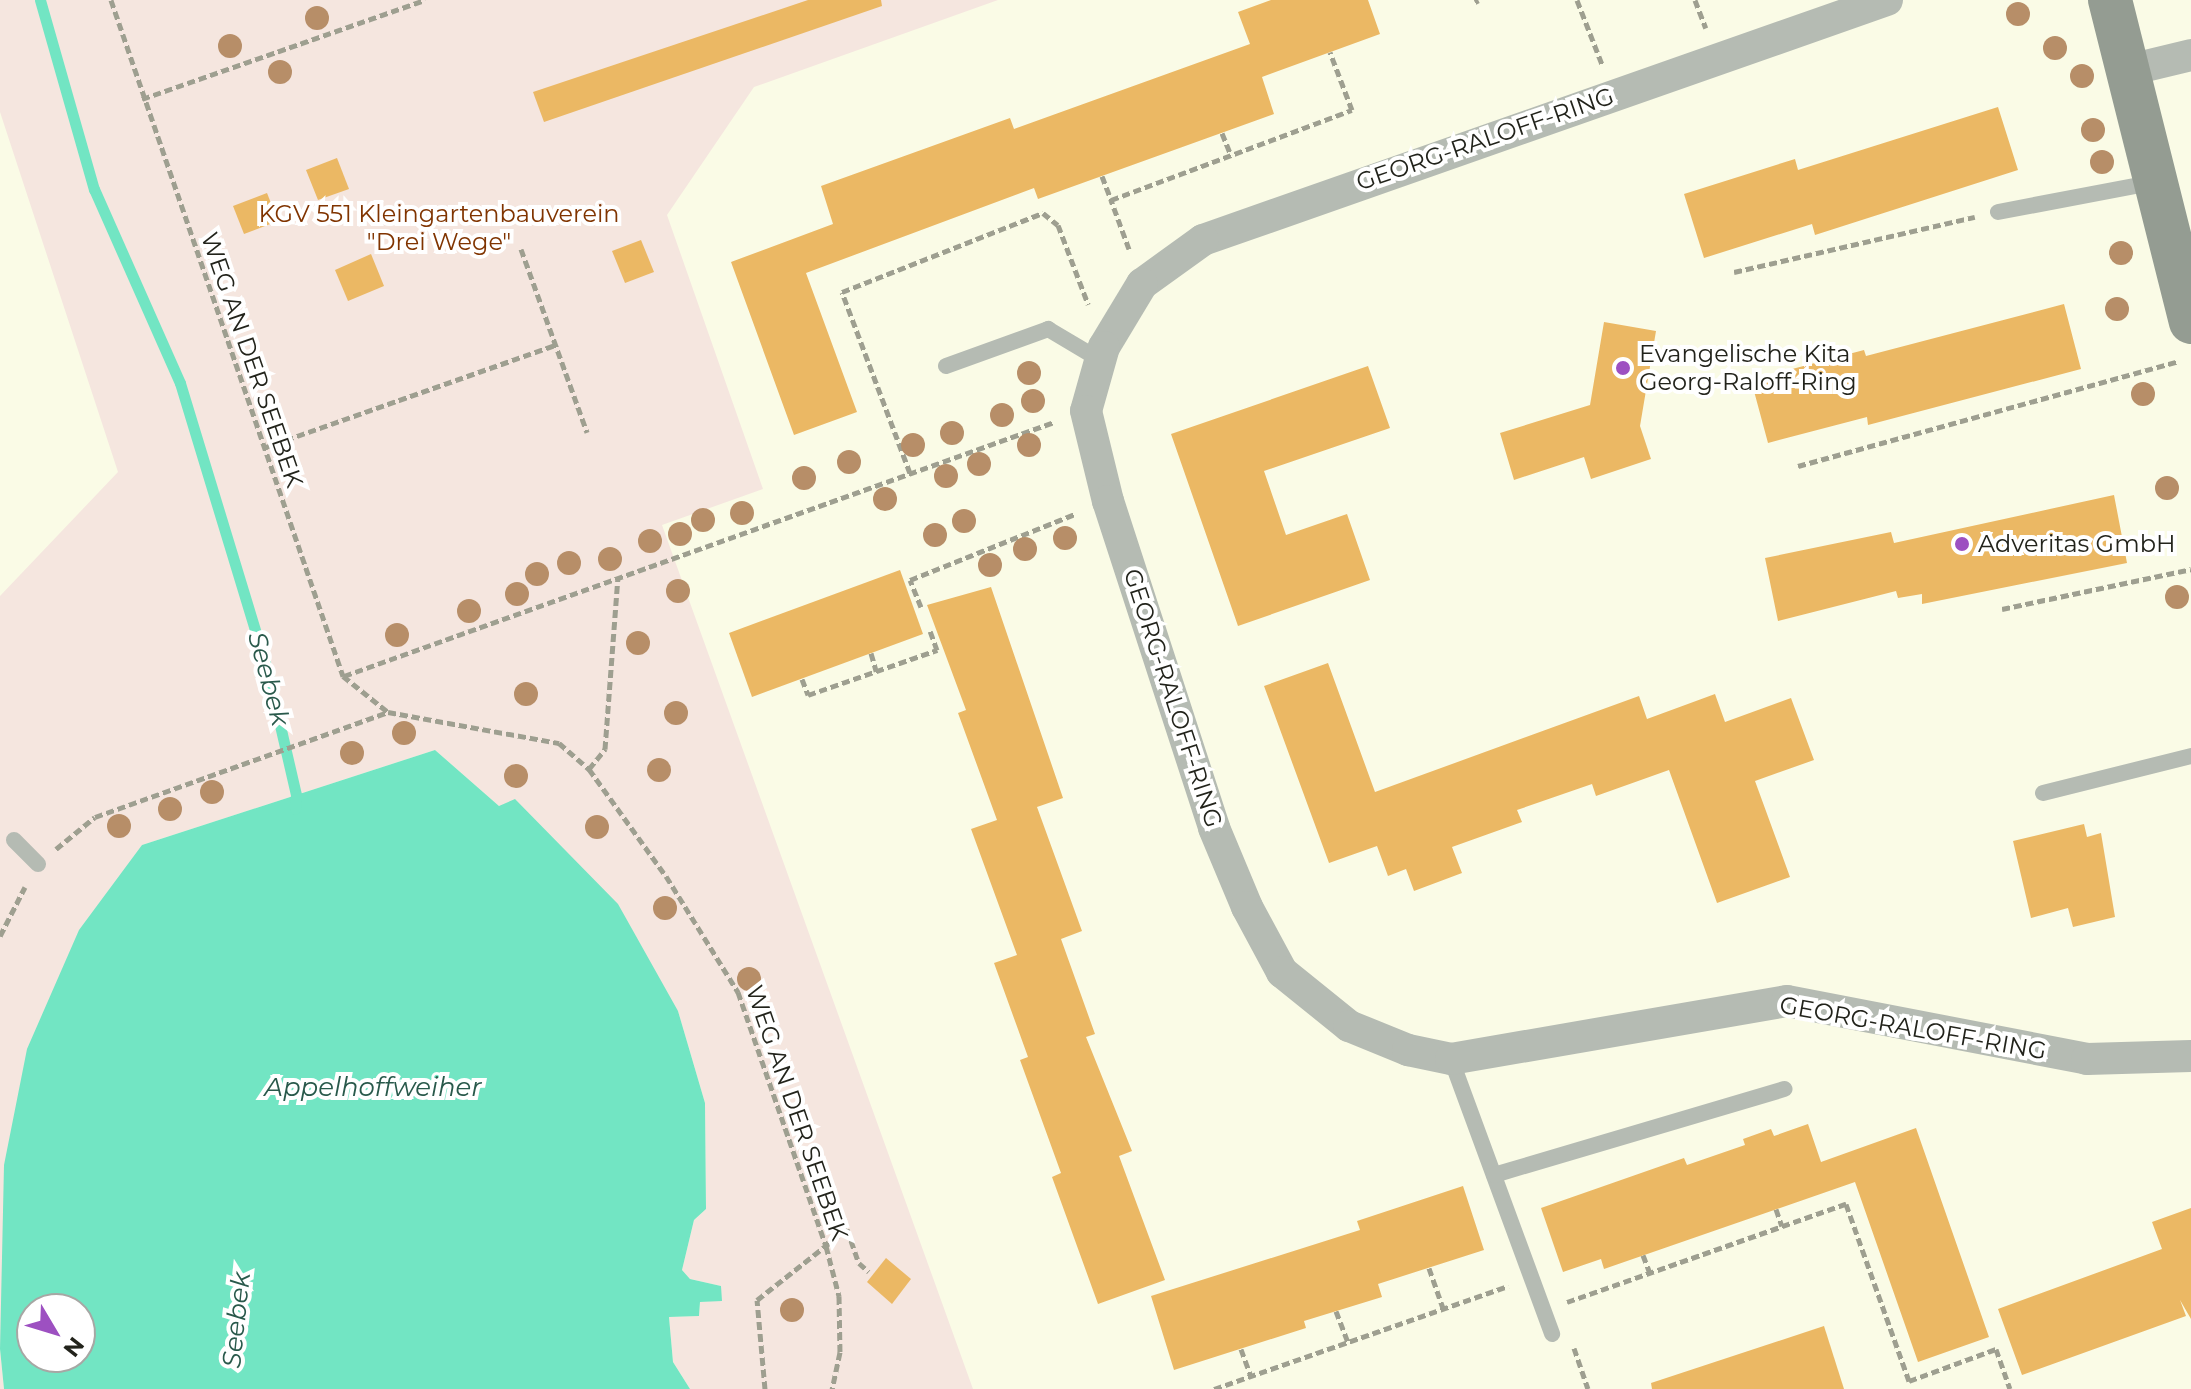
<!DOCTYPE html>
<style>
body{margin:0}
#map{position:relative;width:2191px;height:1389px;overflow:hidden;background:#fafbe6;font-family:Montserrat,sans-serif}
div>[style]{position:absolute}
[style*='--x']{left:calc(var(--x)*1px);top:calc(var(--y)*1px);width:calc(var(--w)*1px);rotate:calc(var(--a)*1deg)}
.green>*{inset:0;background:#f5e6df}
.water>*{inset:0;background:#72e5c3}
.stream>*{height:11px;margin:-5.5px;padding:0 5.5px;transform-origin:5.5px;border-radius:5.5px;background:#72e5c3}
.building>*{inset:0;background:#ebb864}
.path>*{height:5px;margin-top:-2.5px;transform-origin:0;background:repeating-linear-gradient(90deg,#9e9f90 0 8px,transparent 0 12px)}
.lane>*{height:16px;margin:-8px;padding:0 8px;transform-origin:8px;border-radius:8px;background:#b5bbb3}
.street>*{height:32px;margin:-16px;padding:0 16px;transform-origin:16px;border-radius:16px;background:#b5bbb3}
.secondary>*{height:44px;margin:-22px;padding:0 22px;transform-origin:22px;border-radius:22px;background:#949c92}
.trees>*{width:24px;height:24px;margin:-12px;border-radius:50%;background:#b78e68}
.dots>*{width:22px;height:22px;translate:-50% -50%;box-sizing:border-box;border:4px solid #fff;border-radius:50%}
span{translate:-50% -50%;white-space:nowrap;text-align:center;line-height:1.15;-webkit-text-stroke:8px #fff;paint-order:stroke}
.street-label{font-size:24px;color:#22231b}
.park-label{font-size:24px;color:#803400}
.poi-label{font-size:24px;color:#22231b}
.left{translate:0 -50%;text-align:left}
.water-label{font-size:26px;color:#29594b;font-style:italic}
.north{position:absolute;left:16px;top:1293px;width:80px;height:80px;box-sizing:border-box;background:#fff;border:2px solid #a7a7a4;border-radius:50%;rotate:128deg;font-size:22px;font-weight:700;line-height:32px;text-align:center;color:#22231b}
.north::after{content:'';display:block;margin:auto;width:28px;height:36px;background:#9d50c1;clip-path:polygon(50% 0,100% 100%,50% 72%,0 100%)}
</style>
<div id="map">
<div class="green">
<i style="clip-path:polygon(0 0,998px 0,754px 87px,667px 215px,763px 489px,662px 525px,973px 1389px,690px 1389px,673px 1362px,669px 1317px,699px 1316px,700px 1302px,721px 1300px,721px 1286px,690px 1279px,682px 1270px,694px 1220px,706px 1209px,705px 1103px,678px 1011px,499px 806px,435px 750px,142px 845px,0 1349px,4px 1389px,0 1389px,0 596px,118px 472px,0 112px)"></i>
</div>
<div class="water">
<i style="clip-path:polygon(evenodd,435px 750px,499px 806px,515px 799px,618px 904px,678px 1011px,705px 1103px,706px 1209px,694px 1220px,682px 1270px,690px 1279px,721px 1286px,722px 1301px,700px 1302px,699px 1316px,669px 1317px,673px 1362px,690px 1389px,4px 1389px,0 1349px,4px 1165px,27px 1049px,79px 930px,142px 845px,435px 750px,32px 1309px,80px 1309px,80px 1357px,32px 1357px,32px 1309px)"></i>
</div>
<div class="stream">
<i style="--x:40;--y:0;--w:197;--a:74.1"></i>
<i style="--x:94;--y:189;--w:212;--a:66.1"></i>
<i style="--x:180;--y:383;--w:299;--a:73.1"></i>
<i style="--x:267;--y:669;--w:129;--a:77"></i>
<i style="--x:296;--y:795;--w:14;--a:94"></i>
</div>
<div class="building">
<i style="clip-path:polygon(808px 0,881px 0,882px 6px,544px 122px,533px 92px)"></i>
<i style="clip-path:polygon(1271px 0,1368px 0,1380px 34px,1262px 77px,1274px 114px,1038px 199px,1034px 188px,806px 273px,857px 412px,794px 435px,731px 262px,833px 224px,821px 186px,1010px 118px,1014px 129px,1250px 44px,1238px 12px)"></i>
<i style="clip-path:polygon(1998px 107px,2018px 170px,1815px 235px,1812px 224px,1704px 258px,1684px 194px,1795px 159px,1798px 170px)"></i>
<i style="clip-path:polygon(337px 158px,349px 189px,318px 200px,306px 170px)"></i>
<i style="clip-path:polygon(267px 193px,278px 221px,244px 234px,233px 206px)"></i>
<i style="clip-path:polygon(641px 240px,654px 272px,625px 283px,612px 251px)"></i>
<i style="clip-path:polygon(371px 254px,384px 286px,348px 301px,335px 270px)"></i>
<i style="clip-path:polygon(2064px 304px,2081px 369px,1868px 425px,1867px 417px,1768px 443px,1751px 380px,1864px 350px,1866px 356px)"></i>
<i style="clip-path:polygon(1604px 322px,1656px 331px,1640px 426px,1651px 459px,1591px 479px,1584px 457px,1514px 480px,1500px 433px,1590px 405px)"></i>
<i style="clip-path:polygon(1368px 366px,1390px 428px,1264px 471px,1286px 535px,1347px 514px,1370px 580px,1238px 626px,1171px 434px)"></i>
<i style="clip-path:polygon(2114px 495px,2127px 563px,1922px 604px,1922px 594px,1898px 598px,1896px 591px,1778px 621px,1765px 558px,1891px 532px,1894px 543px)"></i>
<i style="clip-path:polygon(900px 570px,923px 634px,752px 697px,729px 633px)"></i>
<i style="clip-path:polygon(991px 587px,1063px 798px,1037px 807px,1082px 931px,1061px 939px,1095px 1034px,1086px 1037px,1132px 1151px,1119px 1156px,1165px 1280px,1098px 1304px,1052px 1177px,1061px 1173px,1020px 1060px,1028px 1057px,994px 963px,1017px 955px,971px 829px,997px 820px,958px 713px,966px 710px,927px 605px)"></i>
<i style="clip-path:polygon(1328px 663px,1375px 792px,1639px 696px,1647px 719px,1715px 694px,1725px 722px,1791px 698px,1814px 760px,1755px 781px,1790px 877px,1717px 903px,1669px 770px,1596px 796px,1592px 784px,1517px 810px,1522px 822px,1452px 847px,1462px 873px,1414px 891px,1406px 869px,1388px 876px,1377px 846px,1329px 863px,1264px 686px)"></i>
<i style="clip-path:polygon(2084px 824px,2087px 837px,2101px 833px,2115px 917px,2073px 927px,2068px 908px,2031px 918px,2013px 841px)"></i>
<i style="clip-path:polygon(1808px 1124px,1821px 1162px,1916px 1128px,1989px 1337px,1918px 1362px,1855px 1182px,1604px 1269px,1601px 1259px,1563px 1272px,1541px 1208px,1684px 1158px,1687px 1165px,1745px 1145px,1743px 1139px,1771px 1129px,1774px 1136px)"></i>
<i style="clip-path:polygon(1463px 1186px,1484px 1250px,1378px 1284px,1382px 1297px,1304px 1321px,1306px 1328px,1174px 1370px,1151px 1296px,1360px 1230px,1357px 1221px)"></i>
<i style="clip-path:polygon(2191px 1208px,2191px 1319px,2180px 1300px,2186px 1316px,2022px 1375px,1998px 1309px,2162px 1249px,2152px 1222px)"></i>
<i style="clip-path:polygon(886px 1258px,911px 1279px,892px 1304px,867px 1282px)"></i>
<i style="clip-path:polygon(1824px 1326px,1844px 1389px,1652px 1389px,1651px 1383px)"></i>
</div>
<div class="path">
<i style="--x:111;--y:0;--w:715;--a:71.06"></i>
<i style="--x:343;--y:676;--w:58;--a:38.7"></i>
<i style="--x:388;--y:712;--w:174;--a:10.3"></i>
<i style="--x:559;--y:743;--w:40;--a:41"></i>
<i style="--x:589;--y:769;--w:132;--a:54.3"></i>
<i style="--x:666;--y:876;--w:137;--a:58.2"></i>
<i style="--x:738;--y:992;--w:269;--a:70.9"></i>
<i style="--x:826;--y:1246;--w:52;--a:75.4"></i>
<i style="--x:839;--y:1296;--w:56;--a:89"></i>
<i style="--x:840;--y:1352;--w:38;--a:102"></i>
<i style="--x:1577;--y:0;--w:69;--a:68.7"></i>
<i style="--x:1695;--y:0;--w:30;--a:69"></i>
<i style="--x:1475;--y:2;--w:4;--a:-27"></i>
<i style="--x:142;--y:99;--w:300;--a:-19.3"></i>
<i style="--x:1222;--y:133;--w:24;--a:68"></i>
<i style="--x:1102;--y:176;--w:26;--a:69"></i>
<i style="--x:521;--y:249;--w:195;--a:70.2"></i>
<i style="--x:1129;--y:249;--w:52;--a:-110.2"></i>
<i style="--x:1111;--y:200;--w:257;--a:-20.5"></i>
<i style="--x:1352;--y:110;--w:62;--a:-110.8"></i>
<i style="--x:1734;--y:272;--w:247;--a:-12.9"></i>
<i style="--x:263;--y:448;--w:311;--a:-19.4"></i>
<i style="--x:1798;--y:466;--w:395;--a:-15.4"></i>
<i style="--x:910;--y:473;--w:193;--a:-110.6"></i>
<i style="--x:842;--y:292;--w:216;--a:-21.5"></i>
<i style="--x:1043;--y:213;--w:19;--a:39"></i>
<i style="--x:1058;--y:225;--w:85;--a:69.2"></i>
<i style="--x:921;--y:607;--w:29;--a:-112"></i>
<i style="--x:910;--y:580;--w:178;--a:-21.8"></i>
<i style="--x:2002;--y:609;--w:193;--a:-11.9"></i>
<i style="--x:871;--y:653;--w:19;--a:74"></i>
<i style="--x:344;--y:676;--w:754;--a:-19.68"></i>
<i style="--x:802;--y:679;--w:17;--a:69"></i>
<i style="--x:808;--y:695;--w:137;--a:-19.2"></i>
<i style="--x:937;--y:650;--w:20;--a:-110"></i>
<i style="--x:589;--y:769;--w:26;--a:-51"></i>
<i style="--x:605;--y:749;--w:172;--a:-85.7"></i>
<i style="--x:56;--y:849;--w:50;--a:-39.4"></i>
<i style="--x:95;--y:817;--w:311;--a:-19.7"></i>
<i style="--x:0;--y:936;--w:55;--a:-63"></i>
<i style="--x:1776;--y:1209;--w:18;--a:71"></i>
<i style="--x:1643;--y:1255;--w:19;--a:69"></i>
<i style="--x:1429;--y:1268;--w:42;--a:70.7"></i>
<i style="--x:1567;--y:1302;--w:296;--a:-19.4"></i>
<i style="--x:1846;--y:1204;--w:188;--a:70.4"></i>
<i style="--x:1909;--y:1381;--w:93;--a:-20.2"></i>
<i style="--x:1996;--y:1349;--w:42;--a:70.7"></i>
<i style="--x:1336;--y:1311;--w:33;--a:69"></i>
<i style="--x:1574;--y:1348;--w:43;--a:71.1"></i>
<i style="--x:1241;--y:1349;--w:29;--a:70"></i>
<i style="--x:765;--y:1389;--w:89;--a:-95.1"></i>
<i style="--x:757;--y:1300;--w:115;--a:-38.3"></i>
<i style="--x:847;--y:1229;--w:36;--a:71"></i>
<i style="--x:859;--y:1263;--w:13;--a:42"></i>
<i style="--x:1214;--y:1389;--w:312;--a:-19.3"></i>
</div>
<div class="lane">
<i style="--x:1998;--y:212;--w:160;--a:-10.8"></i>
<i style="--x:946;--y:366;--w:109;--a:-19.9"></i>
<i style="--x:1048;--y:329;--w:61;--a:30.8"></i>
<i style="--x:2043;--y:793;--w:153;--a:-14"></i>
<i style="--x:14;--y:840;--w:34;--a:45"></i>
<i style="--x:1451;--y:1059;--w:293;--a:69.8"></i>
<i style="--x:1494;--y:1175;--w:303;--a:-16.5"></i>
</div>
<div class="street">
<i style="--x:1887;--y:0;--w:725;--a:160.67"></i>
<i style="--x:1203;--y:240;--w:75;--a:144.2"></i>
<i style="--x:1142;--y:284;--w:74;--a:121.1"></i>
<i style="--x:1104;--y:347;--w:66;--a:105.7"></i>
<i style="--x:1086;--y:411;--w:93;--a:76.3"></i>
<i style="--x:1108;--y:501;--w:344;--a:72"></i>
<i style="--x:1214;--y:828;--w:86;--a:67.3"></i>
<i style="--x:1247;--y:907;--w:74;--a:61.7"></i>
<i style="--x:1282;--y:972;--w:86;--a:38.9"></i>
<i style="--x:1349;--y:1026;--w:64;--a:22.1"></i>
<i style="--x:1408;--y:1050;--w:44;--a:11.8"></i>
<i style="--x:1451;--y:1059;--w:341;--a:-9.8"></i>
<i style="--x:1787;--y:1001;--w:306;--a:10.9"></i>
<i style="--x:2087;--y:1059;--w:104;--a:-1.7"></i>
<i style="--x:2129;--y:70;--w:64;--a:-13.6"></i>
</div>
<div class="secondary">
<i style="--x:2110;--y:0;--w:332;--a:75.9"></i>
</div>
<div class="trees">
<i style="left:2018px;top:14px"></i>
<i style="left:317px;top:18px"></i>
<i style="left:230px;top:46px"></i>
<i style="left:2055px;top:48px"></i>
<i style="left:280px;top:72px"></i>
<i style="left:2082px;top:76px"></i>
<i style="left:2093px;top:130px"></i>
<i style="left:2102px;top:162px"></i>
<i style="left:2121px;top:253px"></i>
<i style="left:2117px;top:309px"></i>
<i style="left:1029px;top:373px"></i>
<i style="left:2143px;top:394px"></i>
<i style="left:1033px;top:401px"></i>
<i style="left:1002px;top:415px"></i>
<i style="left:952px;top:433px"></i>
<i style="left:913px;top:445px"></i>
<i style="left:1029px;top:445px"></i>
<i style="left:849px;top:462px"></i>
<i style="left:979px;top:464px"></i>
<i style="left:946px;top:476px"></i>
<i style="left:804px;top:478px"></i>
<i style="left:2167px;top:488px"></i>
<i style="left:885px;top:499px"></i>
<i style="left:742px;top:513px"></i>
<i style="left:703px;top:520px"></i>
<i style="left:964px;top:521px"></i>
<i style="left:680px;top:534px"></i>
<i style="left:935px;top:535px"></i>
<i style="left:1065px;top:538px"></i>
<i style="left:650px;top:541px"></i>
<i style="left:1025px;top:549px"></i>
<i style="left:610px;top:559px"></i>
<i style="left:569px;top:563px"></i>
<i style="left:990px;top:565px"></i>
<i style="left:537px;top:574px"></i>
<i style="left:678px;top:591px"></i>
<i style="left:517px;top:594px"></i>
<i style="left:2177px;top:597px"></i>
<i style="left:469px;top:611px"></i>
<i style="left:397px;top:635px"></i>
<i style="left:638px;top:643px"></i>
<i style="left:526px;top:694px"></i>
<i style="left:676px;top:713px"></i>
<i style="left:404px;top:733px"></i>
<i style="left:352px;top:753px"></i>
<i style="left:659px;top:770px"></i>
<i style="left:516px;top:776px"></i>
<i style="left:212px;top:792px"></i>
<i style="left:170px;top:809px"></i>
<i style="left:119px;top:826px"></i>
<i style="left:597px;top:827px"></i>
<i style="left:665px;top:908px"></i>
<i style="left:749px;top:979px"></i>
<i style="left:792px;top:1310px"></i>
</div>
<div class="dots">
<i style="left:1623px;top:368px;background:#9d50c1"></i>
<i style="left:1962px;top:544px;background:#9d50c1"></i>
</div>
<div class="street-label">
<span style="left:1485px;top:139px;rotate:-19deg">GEORG-RALOFF-RING</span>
<span style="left:252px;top:360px;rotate:71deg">WEG AN DER SEEBEK</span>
<span style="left:1173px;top:698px;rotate:72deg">GEORG-RALOFF-RING</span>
<span style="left:1913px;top:1028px;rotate:10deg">GEORG-RALOFF-RING</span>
<span style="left:797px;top:1113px;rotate:71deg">WEG AN DER SEEBEK</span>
</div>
<div class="park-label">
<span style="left:439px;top:228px">KGV 551 Kleingartenbauverein<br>"Drei Wege"</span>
</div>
<div class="poi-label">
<span class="left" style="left:1639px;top:368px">Evangelische Kita<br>Georg-Raloff-Ring</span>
<span class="left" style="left:1978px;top:544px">Adveritas GmbH</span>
</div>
<div class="water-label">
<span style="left:268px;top:679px;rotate:75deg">Seebek</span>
<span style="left:373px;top:1088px">Appelhoffweiher</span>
<span style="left:237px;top:1320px;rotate:-84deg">Seebek</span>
</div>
<div class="north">N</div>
</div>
